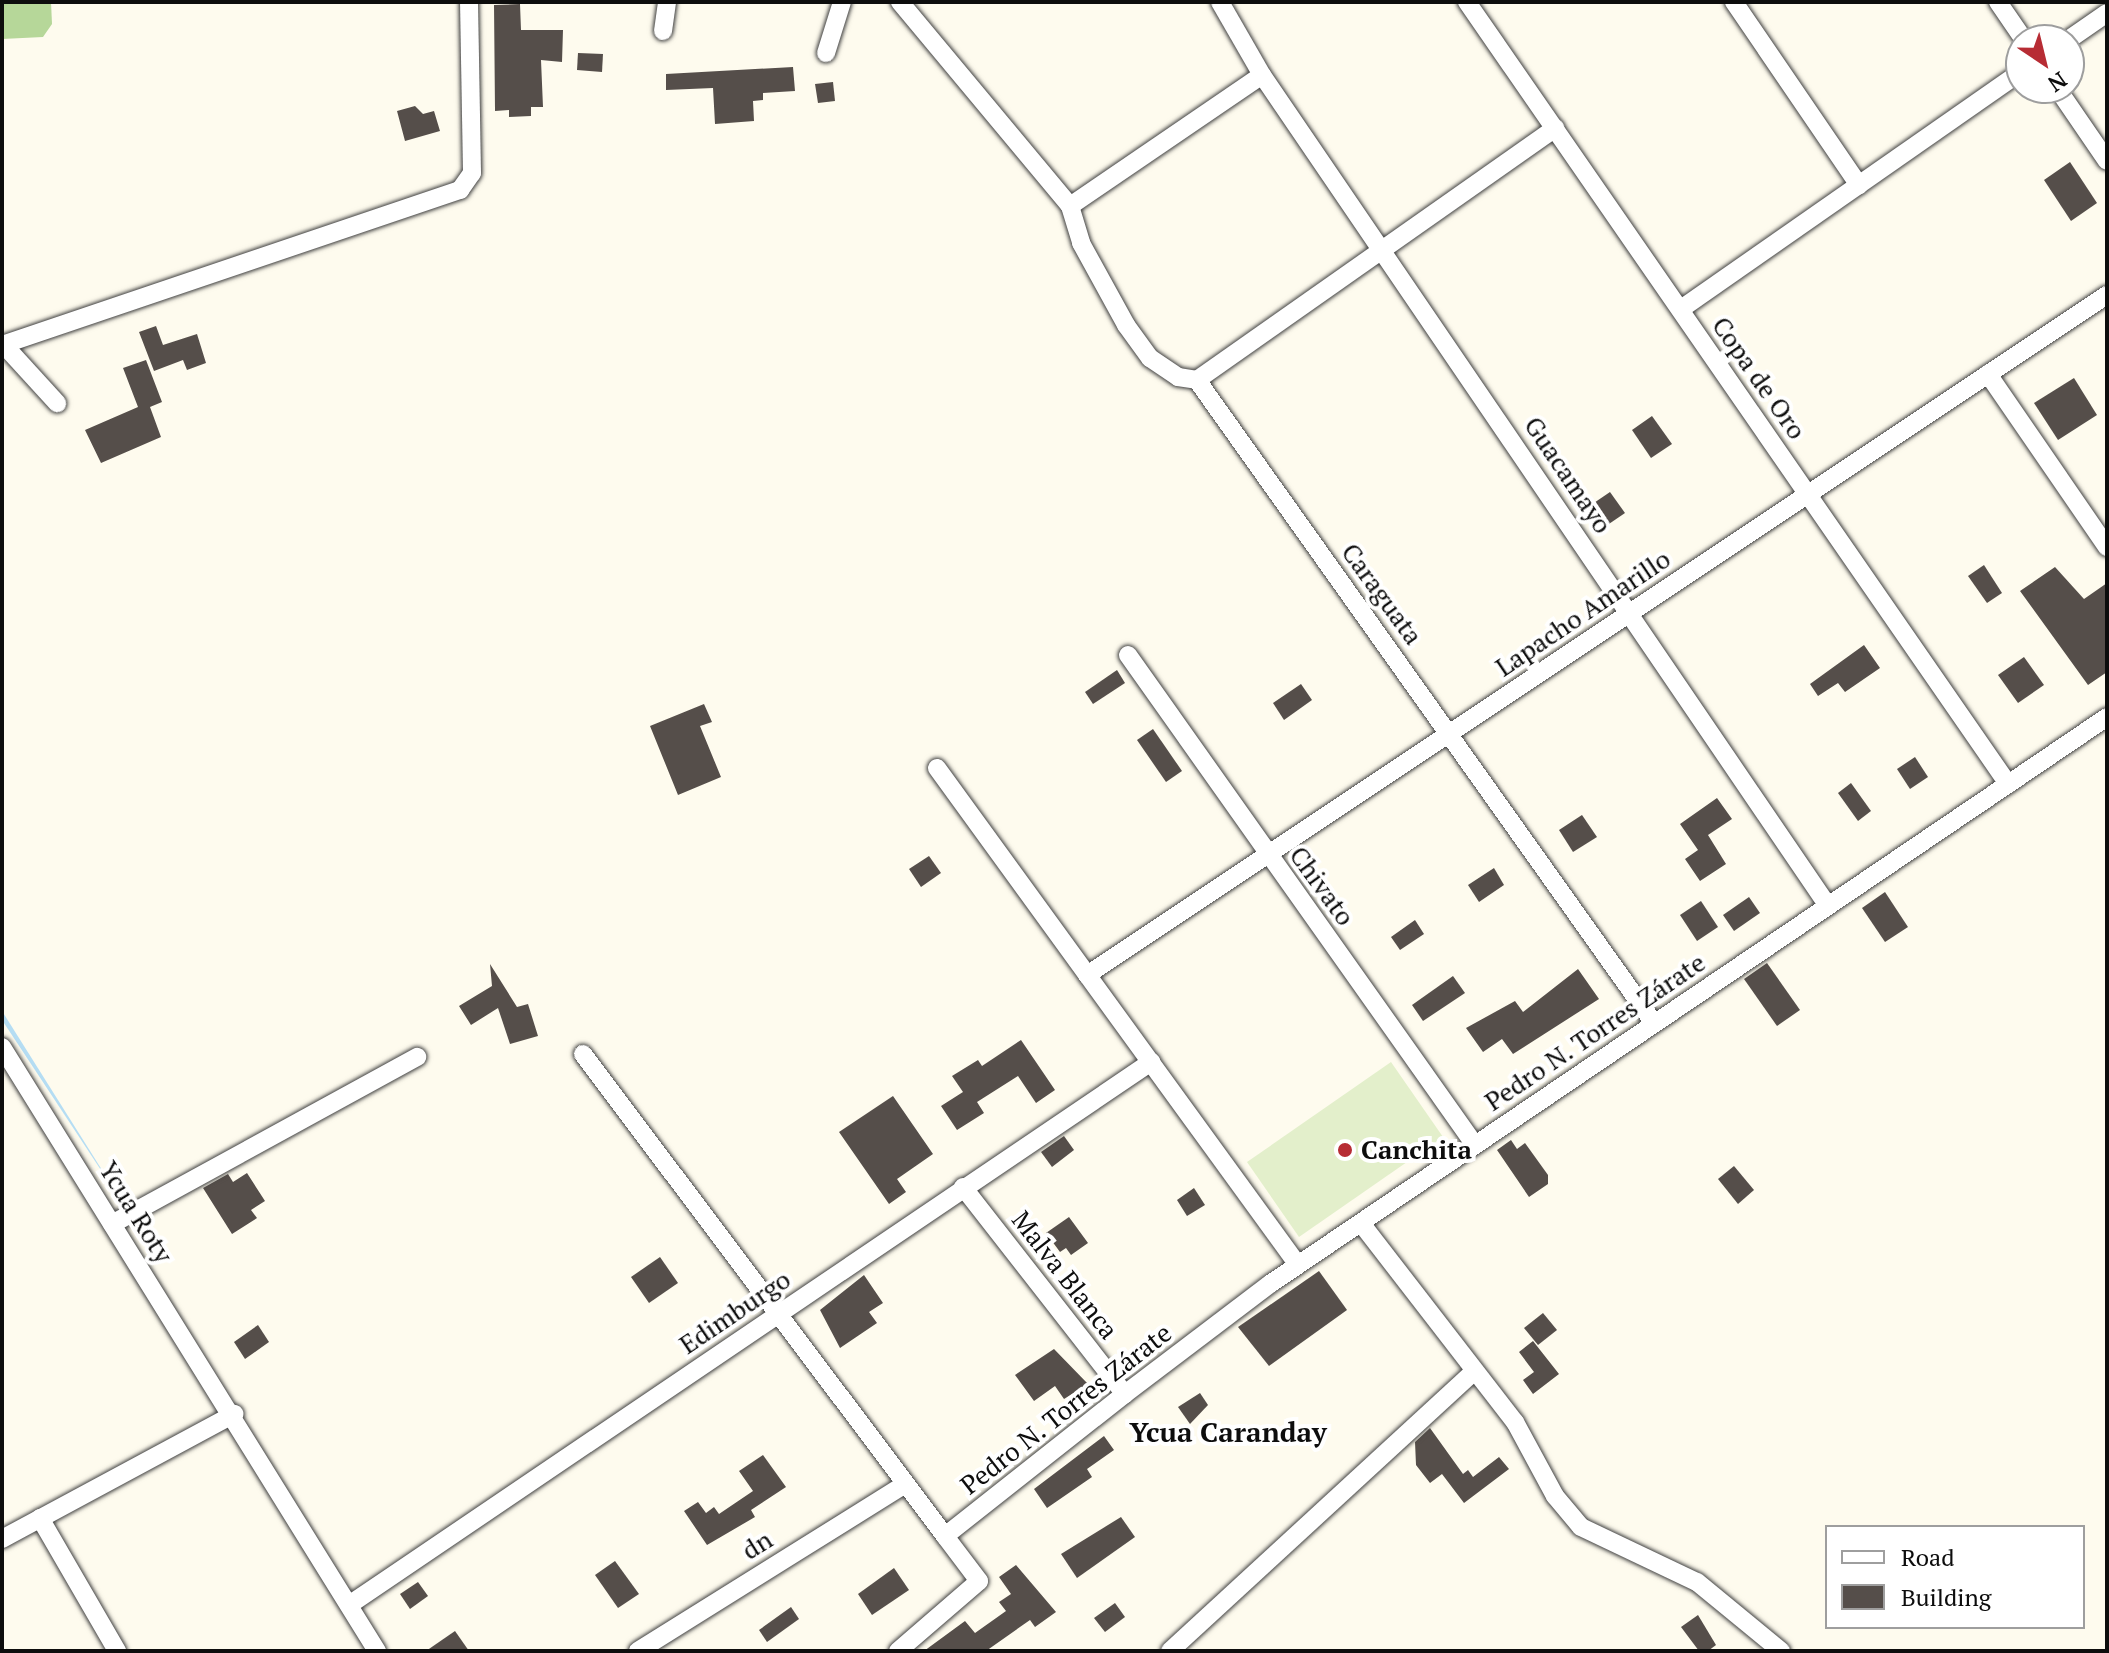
<!DOCTYPE html>
<meta charset="utf-8">
<style>
body{margin:0}
#map{position:relative;width:2109px;height:1653px;overflow:hidden;background:#fefbee;font-family:"PT Serif",serif}
div>[style]{position:absolute}
[style*='--x']{left:calc(var(--x)*1px);top:calc(var(--y)*1px);width:calc(var(--w)*1px);rotate:calc(var(--a)*1deg)}
.forest>*{inset:0;background:#b6d799}
.pitch>*{inset:0;background:#e3efcb}
.water>*{inset:0;background:#b5ddf3}
.building>*{inset:0;background:#554e4a}
.roads{filter:drop-shadow(0 0 2px #404040) drop-shadow(0 0 2px #404040)}
.minor>*{height:18px;margin:-9px;padding:0 9px;transform-origin:9px;border-radius:9px;background:#fff}
.dots>*{width:22px;height:22px;translate:-50% -50%;box-sizing:border-box;border:4px solid #fff;border-radius:50%}
span{translate:-50% -50%;white-space:nowrap;text-align:center;line-height:1.15;-webkit-text-stroke:8px #fff;paint-order:stroke}
.street-label{font-size:26px;color:#0d0d0d}
.poi-label{font-size:26px;color:#0d0d0d;font-weight:700}
.left{translate:0 -50%;text-align:left}
.neighbourhood-label{font-size:28px;color:#0d0d0d;font-weight:700}
.frame{position:absolute;inset:0;border:4px solid #0d0d0d;pointer-events:none}
.legend{position:absolute;left:1825px;top:1525px;width:260px;height:104px;box-sizing:border-box;background:#fff;border:2px solid #9e9e9e;margin:0;padding:10px 14px;list-style:none;font-size:24px;color:#0d0d0d}
.legend li{display:flex;align-items:center;gap:16px;height:40px}
.legend b{width:40px;border:2px solid #9e9e9e}
.north{position:absolute;left:2005px;top:24px;width:80px;height:80px;box-sizing:border-box;background:#fff;border:2px solid #9e9e9e;border-radius:50%;rotate:145deg;font-size:22px;font-weight:700;line-height:32px;text-align:center;color:#0d0d0d}
.north::after{content:'';display:block;margin:auto;width:28px;height:36px;background:#b72c34;clip-path:polygon(50% 0,100% 100%,50% 72%,0 100%)}
</style>
<div id="map">
<div class="forest">
<i style="clip-path:polygon(2px 2px,51px 2px,52px 24px,43px 37px,2px 39px)"></i>
</div>
<div class="pitch">
<i style="clip-path:polygon(1391px 1062px,1443px 1137px,1299px 1237px,1247px 1162px)"></i>
</div>
<div class="water">
<i style="clip-path:polygon(2px 1011px,124px 1205px,2px 1020px)"></i>
</div>
<div class="building">
<i style="clip-path:polygon(520px 4px,521px 30px,563px 30px,562px 62px,541px 60px,543px 107px,531px 107px,531px 116px,509px 117px,509px 110px,495px 111px,494px 5px)"></i>
<i style="clip-path:polygon(578px 53px,603px 54px,602px 72px,577px 70px)"></i>
<i style="clip-path:polygon(793px 67px,795px 91px,763px 93px,763px 100px,753px 101px,754px 121px,715px 124px,713px 88px,666px 90px,666px 74px)"></i>
<i style="clip-path:polygon(833px 82px,835px 101px,818px 103px,815px 84px)"></i>
<i style="clip-path:polygon(415px 106px,423px 114px,434px 111px,440px 131px,405px 141px,397px 111px)"></i>
<i style="clip-path:polygon(2070px 162px,2097px 203px,2071px 221px,2044px 180px)"></i>
<i style="clip-path:polygon(156px 326px,163px 345px,197px 334px,206px 363px,187px 370px,183px 360px,154px 371px,139px 332px)"></i>
<i style="clip-path:polygon(146px 360px,162px 402px,150px 407px,161px 437px,101px 463px,85px 430px,138px 407px,123px 368px)"></i>
<i style="clip-path:polygon(2074px 378px,2097px 415px,2058px 440px,2034px 403px)"></i>
<i style="clip-path:polygon(1652px 416px,1672px 444px,1651px 458px,1632px 430px)"></i>
<i style="clip-path:polygon(1610px 492px,1625px 513px,1603px 528px,1588px 507px)"></i>
<i style="clip-path:polygon(1984px 565px,2002px 593px,1987px 603px,1968px 576px)"></i>
<i style="clip-path:polygon(2055px 567px,2084px 599px,2107px 583px,2107px 672px,2088px 685px,2020px 591px)"></i>
<i style="clip-path:polygon(1864px 645px,1880px 668px,1845px 692px,1838px 683px,1818px 696px,1810px 684px)"></i>
<i style="clip-path:polygon(2024px 657px,2044px 685px,2018px 703px,1998px 675px)"></i>
<i style="clip-path:polygon(1117px 670px,1125px 683px,1093px 704px,1085px 692px)"></i>
<i style="clip-path:polygon(1301px 684px,1312px 700px,1284px 720px,1273px 703px)"></i>
<i style="clip-path:polygon(704px 704px,712px 722px,700px 726px,721px 777px,678px 795px,650px 726px)"></i>
<i style="clip-path:polygon(1153px 729px,1182px 771px,1166px 782px,1137px 740px)"></i>
<i style="clip-path:polygon(1915px 757px,1928px 777px,1910px 789px,1897px 769px)"></i>
<i style="clip-path:polygon(1851px 783px,1871px 811px,1858px 821px,1838px 793px)"></i>
<i style="clip-path:polygon(1717px 798px,1732px 819px,1708px 835px,1726px 864px,1700px 881px,1685px 859px,1698px 850px,1680px 824px)"></i>
<i style="clip-path:polygon(1582px 815px,1597px 837px,1573px 852px,1559px 830px)"></i>
<i style="clip-path:polygon(929px 856px,941px 873px,921px 887px,909px 869px)"></i>
<i style="clip-path:polygon(1494px 868px,1504px 885px,1479px 902px,1468px 885px)"></i>
<i style="clip-path:polygon(1885px 892px,1908px 927px,1885px 942px,1862px 908px)"></i>
<i style="clip-path:polygon(1749px 897px,1760px 913px,1734px 931px,1723px 915px)"></i>
<i style="clip-path:polygon(1701px 901px,1718px 927px,1697px 941px,1680px 915px)"></i>
<i style="clip-path:polygon(1415px 920px,1424px 934px,1400px 950px,1391px 937px)"></i>
<i style="clip-path:polygon(1767px 963px,1800px 1010px,1777px 1026px,1744px 979px)"></i>
<i style="clip-path:polygon(490px 964px,517px 1007px,528px 1004px,538px 1036px,510px 1044px,498px 1008px,471px 1025px,459px 1006px,492px 986px)"></i>
<i style="clip-path:polygon(1578px 969px,1599px 999px,1513px 1054px,1502px 1039px,1483px 1052px,1466px 1028px,1515px 1001px,1523px 1012px)"></i>
<i style="clip-path:polygon(1453px 976px,1465px 993px,1423px 1021px,1412px 1005px)"></i>
<i style="clip-path:polygon(1021px 1040px,1055px 1090px,1036px 1103px,1018px 1076px,977px 1102px,984px 1113px,957px 1130px,941px 1106px,963px 1092px,952px 1076px,978px 1060px,982px 1066px)"></i>
<i style="clip-path:polygon(893px 1096px,933px 1154px,897px 1179px,906px 1192px,889px 1204px,839px 1132px)"></i>
<i style="clip-path:polygon(1064px 1136px,1074px 1150px,1052px 1167px,1041px 1152px)"></i>
<i style="clip-path:polygon(1511px 1140px,1517px 1149px,1525px 1143px,1548px 1175px,1548px 1184px,1529px 1197px,1497px 1150px)"></i>
<i style="clip-path:polygon(1734px 1166px,1754px 1190px,1738px 1204px,1718px 1179px)"></i>
<i style="clip-path:polygon(247px 1173px,265px 1201px,251px 1210px,257px 1218px,232px 1234px,203px 1188px,228px 1174px,233px 1182px)"></i>
<i style="clip-path:polygon(1194px 1188px,1205px 1205px,1187px 1216px,1177px 1200px)"></i>
<i style="clip-path:polygon(1069px 1217px,1088px 1243px,1071px 1255px,1066px 1248px,1060px 1252px,1046px 1233px)"></i>
<i style="clip-path:polygon(660px 1257px,678px 1283px,649px 1303px,631px 1277px)"></i>
<i style="clip-path:polygon(1319px 1271px,1347px 1310px,1269px 1366px,1238px 1327px)"></i>
<i style="clip-path:polygon(864px 1275px,883px 1303px,869px 1312px,877px 1323px,840px 1348px,820px 1310px)"></i>
<i style="clip-path:polygon(1543px 1313px,1557px 1330px,1538px 1345px,1524px 1328px)"></i>
<i style="clip-path:polygon(258px 1325px,269px 1342px,245px 1359px,234px 1342px)"></i>
<i style="clip-path:polygon(1533px 1341px,1559px 1374px,1533px 1394px,1523px 1380px,1534px 1372px,1519px 1352px)"></i>
<i style="clip-path:polygon(1054px 1349px,1088px 1384px,1064px 1399px,1055px 1386px,1034px 1401px,1015px 1375px)"></i>
<i style="clip-path:polygon(1200px 1393px,1208px 1405px,1190px 1424px,1178px 1407px)"></i>
<i style="clip-path:polygon(1430px 1428px,1463px 1474px,1468px 1470px,1473px 1477px,1499px 1457px,1509px 1469px,1464px 1503px,1442px 1474px,1430px 1483px,1416px 1465px,1415px 1442px)"></i>
<i style="clip-path:polygon(1104px 1436px,1114px 1450px,1087px 1469px,1092px 1477px,1047px 1508px,1034px 1489px)"></i>
<i style="clip-path:polygon(763px 1455px,786px 1487px,751px 1510px,755px 1517px,707px 1545px,684px 1511px,698px 1502px,706px 1513px,714px 1507px,719px 1514px,753px 1491px,739px 1471px)"></i>
<i style="clip-path:polygon(1121px 1517px,1135px 1537px,1077px 1578px,1061px 1554px)"></i>
<i style="clip-path:polygon(615px 1561px,639px 1594px,618px 1608px,595px 1575px)"></i>
<i style="clip-path:polygon(1016px 1565px,1056px 1612px,1035px 1627px,1030px 1620px,986px 1651px,924px 1651px,965px 1621px,975px 1633px,1006px 1611px,999px 1602px,1011px 1594px,999px 1577px)"></i>
<i style="clip-path:polygon(894px 1568px,909px 1590px,872px 1615px,858px 1594px)"></i>
<i style="clip-path:polygon(418px 1582px,428px 1596px,410px 1609px,400px 1594px)"></i>
<i style="clip-path:polygon(1115px 1603px,1125px 1617px,1105px 1632px,1094px 1618px)"></i>
<i style="clip-path:polygon(791px 1607px,799px 1619px,767px 1642px,759px 1630px)"></i>
<i style="clip-path:polygon(1698px 1615px,1716px 1645px,1708px 1651px,1699px 1651px,1681px 1627px)"></i>
<i style="clip-path:polygon(455px 1631px,469px 1651px,426px 1651px)"></i>
</div>
<div class="roads">
<div class="minor">
<i style="--x:900;--y:2;--w:266;--a:50.2"></i>
<i style="--x:1070;--y:206;--w:39;--a:73"></i>
<i style="--x:1081;--y:243;--w:94;--a:61.2"></i>
<i style="--x:1126;--y:325;--w:41;--a:54"></i>
<i style="--x:1150;--y:358;--w:34;--a:34"></i>
<i style="--x:1178;--y:377;--w:19;--a:9"></i>
<i style="--x:1197;--y:380;--w:789;--a:54.6"></i>
<i style="--x:1220;--y:2;--w:84;--a:60.1"></i>
<i style="--x:1262;--y:75;--w:1005;--a:55.74"></i>
<i style="--x:1467;--y:2;--w:951;--a:55.32"></i>
<i style="--x:1734;--y:2;--w:222;--a:55.7"></i>
<i style="--x:1998;--y:2;--w:46;--a:55.6"></i>
<i style="--x:663;--y:31;--w:29;--a:-82"></i>
<i style="--x:2068;--y:40;--w:47;--a:-34.7"></i>
<i style="--x:826;--y:53;--w:53;--a:-72.6"></i>
<i style="--x:2057;--y:88;--w:88;--a:55.6"></i>
<i style="--x:1070;--y:206;--w:232;--a:-34.3"></i>
<i style="--x:1681;--y:309;--w:414;--a:-34.9"></i>
<i style="--x:2;--y:345;--w:484;--a:-18.7"></i>
<i style="--x:460;--y:190;--w:21;--a:-55"></i>
<i style="--x:472;--y:173;--w:171;--a:-91"></i>
<i style="--x:4;--y:345;--w:79;--a:47.6"></i>
<i style="--x:1988;--y:374;--w:210;--a:55.5"></i>
<i style="--x:1197;--y:380;--w:438;--a:-35.1"></i>
<i style="--x:1128;--y:655;--w:600;--a:54.7"></i>
<i style="--x:937;--y:768;--w:614;--a:54.01"></i>
<i style="--x:1087;--y:975;--w:1226;--a:-33.69"></i>
<i style="--x:2;--y:1047;--w:711;--a:58.17"></i>
<i style="--x:583;--y:1054;--w:603;--a:53.09"></i>
<i style="--x:963;--y:1187;--w:263;--a:52"></i>
<i style="--x:1361;--y:1223;--w:252;--a:52.3"></i>
<i style="--x:1515;--y:1422;--w:84;--a:61.6"></i>
<i style="--x:1555;--y:1496;--w:40;--a:50"></i>
<i style="--x:1581;--y:1527;--w:128;--a:25.4"></i>
<i style="--x:1697;--y:1582;--w:109;--a:39.4"></i>
<i style="--x:112;--y:1224;--w:348;--a:-28.7"></i>
<i style="--x:40;--y:1518;--w:154;--a:59.9"></i>
<i style="--x:2;--y:1539;--w:264;--a:-28.3"></i>
<i style="--x:349;--y:1605;--w:969;--a:-34.1"></i>
<i style="--x:638;--y:1651;--w:315;--a:-32"></i>
<i style="--x:898;--y:1651;--w:107;--a:-40.8"></i>
<i style="--x:979;--y:1581;--w:56;--a:-127.1"></i>
<i style="--x:945;--y:1536;--w:229;--a:-38.3"></i>
<i style="--x:1125;--y:1394;--w:182;--a:-37.2"></i>
<i style="--x:1270;--y:1284;--w:1011;--a:-34.11"></i>
<i style="--x:1170;--y:1651;--w:410;--a:-42.6"></i>
</div>
</div>
<div class="dots">
<i style="left:1345px;top:1150px;background:#b72c34"></i>
</div>
<div class="street-label">
<span style="left:1759px;top:378px;rotate:55deg">Copa de Oro</span>
<span style="left:1568px;top:475px;rotate:56deg">Guacamayo</span>
<span style="left:1382px;top:594px;rotate:54deg">Caraguata</span>
<span style="left:1583px;top:613px;rotate:-34deg">Lapacho Amarillo</span>
<span style="left:1322px;top:886px;rotate:54deg">Chivato</span>
<span style="left:1595px;top:1032px;rotate:-34deg">Pedro N. Torres Zárate</span>
<span style="left:136px;top:1212px;rotate:58deg">Ycua Roty</span>
<span style="left:1065px;top:1275px;rotate:52deg">Malva Blanca</span>
<span style="left:735px;top:1312px;rotate:-34deg">Edimburgo</span>
<span style="left:1066px;top:1409px;rotate:-38deg">Pedro N. Torres Zárate</span>
<span style="left:757px;top:1545px;rotate:-32deg">dn</span>
</div>
<div class="poi-label">
<span class="left" style="left:1361px;top:1150px">Canchita</span>
</div>
<div class="neighbourhood-label">
<span style="left:1228px;top:1432px">Ycua Caranday</span>
</div>
<div class="frame"></div>
<ul class="legend">
<li><b style="height:10px;background:#fff"></b>Road</li>
<li><b style="height:22px;background:#554e4a"></b>Building</li>
</ul>
<div class="north">N</div>
</div>
